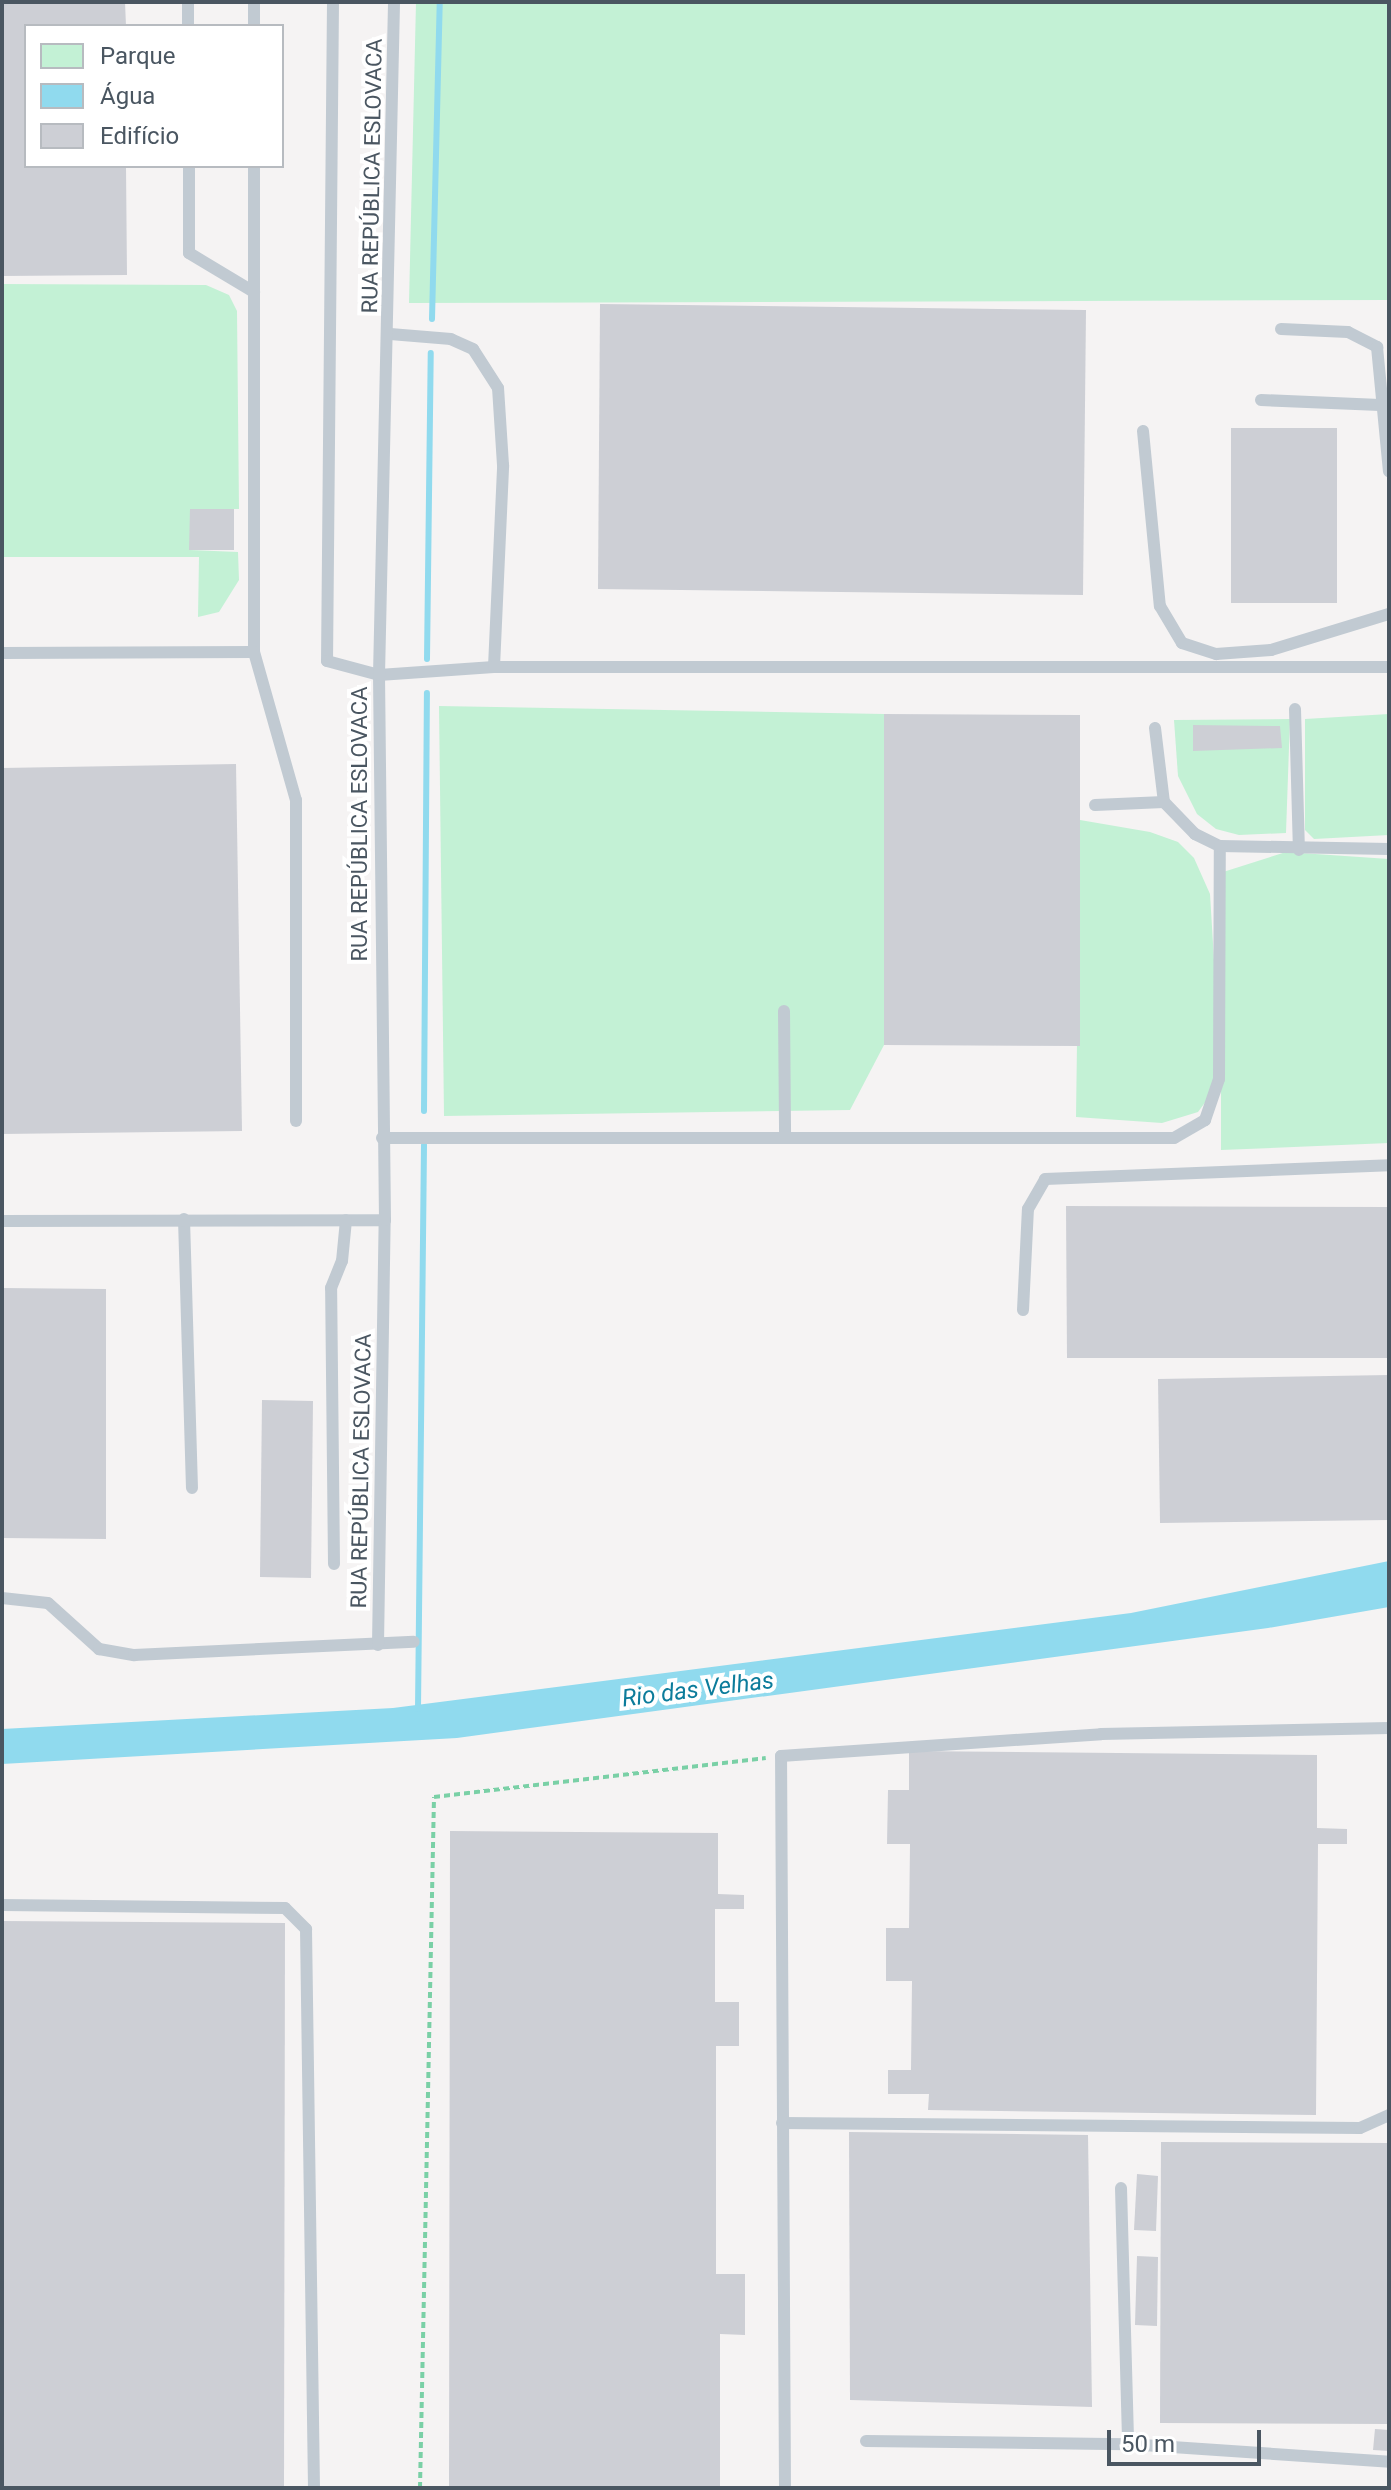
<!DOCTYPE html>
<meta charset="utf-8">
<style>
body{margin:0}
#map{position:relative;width:1391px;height:2490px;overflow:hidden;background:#f5f3f3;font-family:Roboto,sans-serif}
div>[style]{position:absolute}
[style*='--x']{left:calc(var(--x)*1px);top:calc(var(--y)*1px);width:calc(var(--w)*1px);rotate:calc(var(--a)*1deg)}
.green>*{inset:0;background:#c3f1d5}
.water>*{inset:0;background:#90daee}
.stream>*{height:6px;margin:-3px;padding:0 3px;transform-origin:3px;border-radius:3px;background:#90daee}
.building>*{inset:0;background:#cdcfd5}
.path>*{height:4px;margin-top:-2px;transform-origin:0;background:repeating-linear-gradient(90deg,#7ad0a6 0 6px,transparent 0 10px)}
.service>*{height:12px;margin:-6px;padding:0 6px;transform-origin:6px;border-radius:6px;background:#c1cad2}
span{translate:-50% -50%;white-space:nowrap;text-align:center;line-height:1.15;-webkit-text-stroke:8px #fff;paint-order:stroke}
.street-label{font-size:22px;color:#4a5661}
.water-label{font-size:24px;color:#0c7c9b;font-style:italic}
.frame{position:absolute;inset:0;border:4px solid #4a5661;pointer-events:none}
.legend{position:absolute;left:24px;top:24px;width:260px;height:144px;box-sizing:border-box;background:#fff;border:2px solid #b7bbc0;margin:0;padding:10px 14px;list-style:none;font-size:24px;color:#4a5661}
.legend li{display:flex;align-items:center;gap:16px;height:40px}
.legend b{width:40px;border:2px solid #b7bbc0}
.scale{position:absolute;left:1107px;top:2430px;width:154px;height:36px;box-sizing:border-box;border:4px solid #4a5661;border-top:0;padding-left:10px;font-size:24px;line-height:28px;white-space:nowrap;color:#4a5661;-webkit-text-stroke:6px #fff;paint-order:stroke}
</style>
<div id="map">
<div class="green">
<i style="clip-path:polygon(416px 2px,1389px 2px,1389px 300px,409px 303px)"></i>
<i style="clip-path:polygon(2px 284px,206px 285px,229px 295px,237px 311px,239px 509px,190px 509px,190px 550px,238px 552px,239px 580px,219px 612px,198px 617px,199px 557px,2px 557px)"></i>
<i style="clip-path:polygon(439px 706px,884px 714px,884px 1045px,850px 1110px,444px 1116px)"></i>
<i style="clip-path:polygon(1389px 714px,1389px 835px,1314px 839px,1305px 830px,1305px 719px)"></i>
<i style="clip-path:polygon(1290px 719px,1286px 833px,1239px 835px,1216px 829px,1197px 814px,1178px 776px,1174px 720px)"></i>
<i style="clip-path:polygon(1080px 820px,1150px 832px,1178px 842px,1194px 858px,1210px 894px,1220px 1058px,1220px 873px,1286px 852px,1389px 859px,1389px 1143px,1221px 1150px,1221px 1081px,1198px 1112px,1162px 1123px,1076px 1117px)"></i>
</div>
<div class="water">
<i style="clip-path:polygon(1389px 1561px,1389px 1607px,1268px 1628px,457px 1738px,2px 1764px,2px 1729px,393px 1708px,1131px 1613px)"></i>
</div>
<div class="stream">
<i style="--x:432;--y:319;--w:317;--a:-88.6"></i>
<i style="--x:427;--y:659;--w:306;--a:-89.3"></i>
<i style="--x:424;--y:1111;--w:418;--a:-89.6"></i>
<i style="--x:418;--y:1709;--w:564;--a:-89.39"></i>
</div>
<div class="building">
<i style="clip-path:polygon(2px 2px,125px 2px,126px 26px,26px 26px,26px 166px,126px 166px,127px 275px,2px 276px)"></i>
<i style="clip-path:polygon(600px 304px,1086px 310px,1083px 595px,598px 589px)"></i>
<i style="clip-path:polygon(1231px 428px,1337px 428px,1337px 603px,1231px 603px)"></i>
<i style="clip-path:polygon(190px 509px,234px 509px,234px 550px,189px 550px)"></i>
<i style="clip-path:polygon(884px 714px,1080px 715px,1080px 1046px,884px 1045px)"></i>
<i style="clip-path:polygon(1193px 725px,1280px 726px,1282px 748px,1193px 751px)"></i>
<i style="clip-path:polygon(236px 764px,242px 1131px,2px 1134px,2px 768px)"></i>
<i style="clip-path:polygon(1066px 1206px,1389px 1207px,1389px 1358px,1067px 1358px)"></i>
<i style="clip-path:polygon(2px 1288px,106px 1289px,106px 1539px,2px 1538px)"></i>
<i style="clip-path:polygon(1389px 1375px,1389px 1520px,1160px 1523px,1158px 1379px)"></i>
<i style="clip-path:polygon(262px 1400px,313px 1401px,311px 1578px,260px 1577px)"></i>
<i style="clip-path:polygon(909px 1751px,1317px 1755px,1317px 1828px,1347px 1829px,1347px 1844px,1318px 1844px,1316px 2115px,928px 2110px,929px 2094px,888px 2094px,888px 2070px,911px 2070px,912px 1981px,886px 1981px,886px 1928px,909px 1928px,910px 1844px,887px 1844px,888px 1790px,909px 1790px)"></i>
<i style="clip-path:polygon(450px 1831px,718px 1833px,718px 1894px,744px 1895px,744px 1909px,715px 1909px,715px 2002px,739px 2002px,739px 2046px,716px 2046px,716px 2274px,745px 2274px,745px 2335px,720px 2334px,720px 2488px,449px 2488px)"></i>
<i style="clip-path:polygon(2px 1921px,285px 1923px,284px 2488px,2px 2488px)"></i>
<i style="clip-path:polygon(849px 2132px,1088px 2135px,1092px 2407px,850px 2400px)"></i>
<i style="clip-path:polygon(1161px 2142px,1389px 2143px,1389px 2424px,1160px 2423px)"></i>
<i style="clip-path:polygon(1137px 2174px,1158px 2176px,1156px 2231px,1134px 2230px)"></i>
<i style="clip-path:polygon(1137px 2256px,1158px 2257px,1157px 2326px,1135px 2325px)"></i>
<i style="clip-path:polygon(1375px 2429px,1389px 2430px,1389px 2451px,1373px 2450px)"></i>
</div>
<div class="path">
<i style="--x:420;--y:2488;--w:691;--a:-88.84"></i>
<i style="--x:434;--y:1797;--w:334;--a:-6.7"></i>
</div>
<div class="service">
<i style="--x:188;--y:2;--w:24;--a:90"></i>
<i style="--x:333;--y:2;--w:659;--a:90.52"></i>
<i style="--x:327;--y:661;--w:54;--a:15.1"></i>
<i style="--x:379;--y:675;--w:115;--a:-4"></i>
<i style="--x:494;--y:667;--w:202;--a:-87.4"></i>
<i style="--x:503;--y:465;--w:77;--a:-93.7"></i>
<i style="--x:498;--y:388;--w:46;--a:-122.7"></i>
<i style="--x:473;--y:349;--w:24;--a:-156"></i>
<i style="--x:451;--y:339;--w:61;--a:-175.3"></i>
<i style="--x:254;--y:26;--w:24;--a:-90"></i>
<i style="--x:189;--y:166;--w:87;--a:90"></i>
<i style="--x:189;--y:253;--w:76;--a:31"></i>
<i style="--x:254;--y:166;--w:486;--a:90"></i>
<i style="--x:254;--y:652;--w:154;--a:74.2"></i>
<i style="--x:296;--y:800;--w:321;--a:90"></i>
<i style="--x:1281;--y:329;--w:67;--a:2.6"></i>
<i style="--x:1348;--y:332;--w:33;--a:27"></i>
<i style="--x:1377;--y:347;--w:125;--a:84.5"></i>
<i style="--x:1261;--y:400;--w:119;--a:2.4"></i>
<i style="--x:1143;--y:431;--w:176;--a:84.5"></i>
<i style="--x:1160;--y:606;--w:43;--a:59.3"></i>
<i style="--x:1182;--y:643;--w:36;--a:18"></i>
<i style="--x:1216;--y:654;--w:55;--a:-4.2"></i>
<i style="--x:1271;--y:650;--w:123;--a:-17"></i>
<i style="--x:2;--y:653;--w:252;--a:-0.2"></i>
<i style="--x:494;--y:667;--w:895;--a:0"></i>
<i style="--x:1295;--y:709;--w:141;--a:88.4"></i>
<i style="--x:1155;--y:728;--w:75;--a:83.1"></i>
<i style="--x:1095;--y:805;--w:69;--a:-2.5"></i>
<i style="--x:1164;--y:802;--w:45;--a:45.9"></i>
<i style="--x:1195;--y:834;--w:28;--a:26"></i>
<i style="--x:784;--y:1011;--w:126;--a:89.5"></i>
<i style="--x:382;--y:1138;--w:792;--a:0"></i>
<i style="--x:1174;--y:1138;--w:36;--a:-30"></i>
<i style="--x:1205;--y:1120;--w:43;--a:-71.1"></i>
<i style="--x:1219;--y:1079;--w:233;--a:-89.8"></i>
<i style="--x:1220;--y:846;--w:169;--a:1"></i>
<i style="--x:184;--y:1219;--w:269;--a:88.3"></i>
<i style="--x:2;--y:1221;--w:383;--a:-0.1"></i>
<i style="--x:1023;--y:1310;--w:101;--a:-87.2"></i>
<i style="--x:1028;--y:1209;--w:34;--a:-60"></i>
<i style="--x:1045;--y:1179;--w:344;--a:-2.3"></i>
<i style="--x:334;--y:1564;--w:276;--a:-90.6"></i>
<i style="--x:331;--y:1288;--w:29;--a:-68"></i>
<i style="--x:342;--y:1261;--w:41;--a:-84.4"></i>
<i style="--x:2;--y:1598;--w:46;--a:6.2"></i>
<i style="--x:48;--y:1603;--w:69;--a:42"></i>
<i style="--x:99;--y:1649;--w:36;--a:10"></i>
<i style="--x:134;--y:1655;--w:280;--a:-2.7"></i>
<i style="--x:378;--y:1645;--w:425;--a:-89.1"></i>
<i style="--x:385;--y:1220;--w:545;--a:-90.63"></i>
<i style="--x:379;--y:675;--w:673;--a:-88.72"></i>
<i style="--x:2;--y:1905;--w:283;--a:0.6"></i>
<i style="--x:285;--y:1908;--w:30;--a:45"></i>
<i style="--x:306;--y:1929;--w:559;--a:89.18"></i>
<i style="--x:782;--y:2123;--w:578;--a:0.5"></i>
<i style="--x:1360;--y:2128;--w:32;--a:-24"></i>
<i style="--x:1121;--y:2188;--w:256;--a:88.4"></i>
<i style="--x:866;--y:2441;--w:262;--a:0.7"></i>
<i style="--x:1128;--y:2444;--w:262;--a:3.9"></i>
<i style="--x:785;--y:2488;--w:732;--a:-90.31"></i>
<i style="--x:781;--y:1756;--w:321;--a:-3.9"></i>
<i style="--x:1101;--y:1734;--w:288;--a:-1.2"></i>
</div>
<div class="street-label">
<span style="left:372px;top:176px;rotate:-89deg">RUA REPÚBLICA ESLOVACA</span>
<span style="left:360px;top:824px;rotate:-90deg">RUA REPÚBLICA ESLOVACA</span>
<span style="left:361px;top:1471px;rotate:-89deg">RUA REPÚBLICA ESLOVACA</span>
</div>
<div class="water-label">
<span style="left:698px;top:1690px;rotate:-7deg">Rio das Velhas</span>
</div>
<div class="frame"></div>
<ul class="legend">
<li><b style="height:22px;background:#c3f1d5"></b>Parque</li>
<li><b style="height:22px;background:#90daee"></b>Água</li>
<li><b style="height:22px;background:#cdcfd5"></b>Edifício</li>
</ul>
<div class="scale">50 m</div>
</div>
